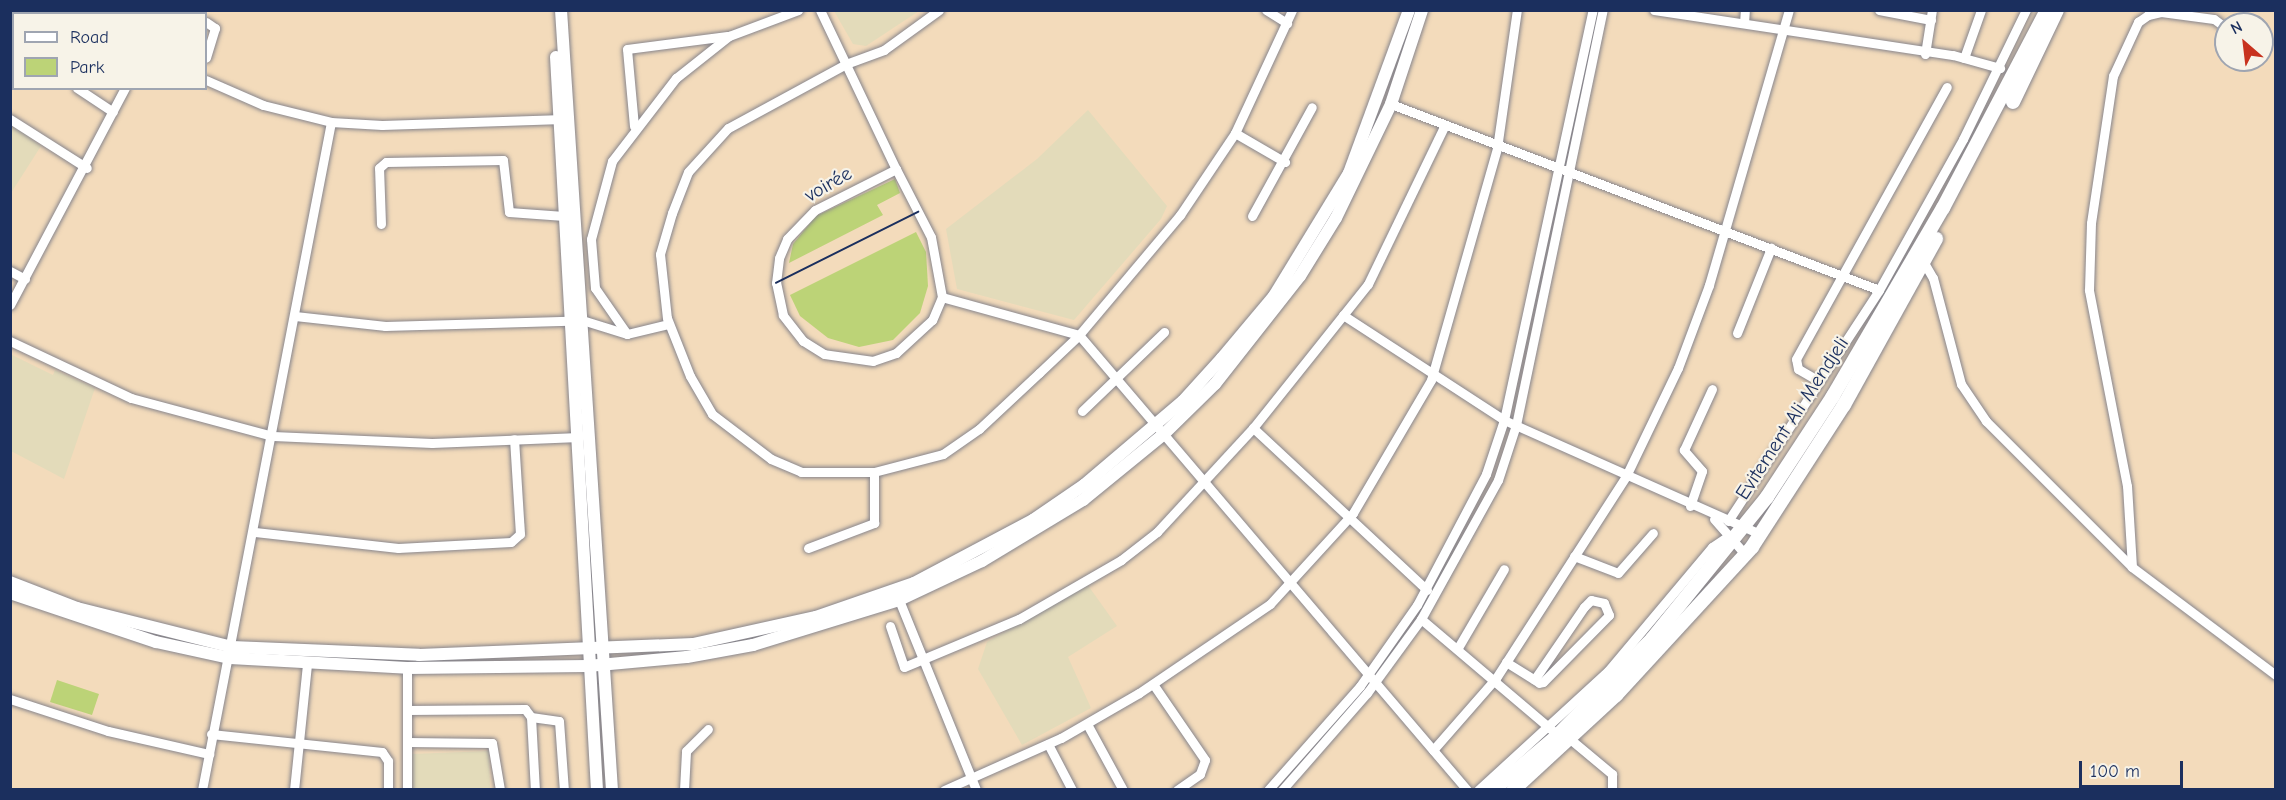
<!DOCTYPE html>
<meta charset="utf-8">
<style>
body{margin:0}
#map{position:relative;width:2286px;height:800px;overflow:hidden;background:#f3dbbb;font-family:"Comic Neue",sans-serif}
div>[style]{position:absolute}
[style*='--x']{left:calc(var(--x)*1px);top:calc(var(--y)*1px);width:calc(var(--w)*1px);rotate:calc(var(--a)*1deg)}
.built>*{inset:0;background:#e3dbba}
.green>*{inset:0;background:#bcd377}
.roads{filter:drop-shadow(0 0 2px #87858c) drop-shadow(0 0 2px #87858c)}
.minor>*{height:9px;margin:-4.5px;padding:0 4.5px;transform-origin:4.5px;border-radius:4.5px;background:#fff}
.major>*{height:12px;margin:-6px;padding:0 6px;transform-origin:6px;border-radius:6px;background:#fff}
.highway>*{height:14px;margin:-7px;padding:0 7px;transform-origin:7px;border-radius:7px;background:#fff}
.tram>*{height:1.5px;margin:-0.75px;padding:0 0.75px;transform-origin:0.75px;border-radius:0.75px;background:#1b2f5e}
span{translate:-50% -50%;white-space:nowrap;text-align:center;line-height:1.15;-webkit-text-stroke:4.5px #f7f3e8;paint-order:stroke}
.street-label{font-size:20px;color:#1b2f5e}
.frame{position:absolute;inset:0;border:12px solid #1b2f5e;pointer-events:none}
.legend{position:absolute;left:12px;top:12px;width:195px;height:78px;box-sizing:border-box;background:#f7f3e8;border:2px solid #9fa5b1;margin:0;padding:8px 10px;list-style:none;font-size:18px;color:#1b2f5e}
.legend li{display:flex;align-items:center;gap:12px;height:30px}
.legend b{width:30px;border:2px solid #9fa5b1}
.north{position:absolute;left:2214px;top:12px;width:60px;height:60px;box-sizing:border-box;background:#f7f3e8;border:2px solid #9fa5b1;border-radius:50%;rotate:332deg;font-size:16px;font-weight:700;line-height:24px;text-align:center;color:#1b2f5e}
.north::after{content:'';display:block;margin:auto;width:21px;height:27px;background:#c8321e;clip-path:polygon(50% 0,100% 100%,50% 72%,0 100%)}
.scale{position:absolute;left:2079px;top:761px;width:104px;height:27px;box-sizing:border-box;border:3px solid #1b2f5e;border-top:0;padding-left:8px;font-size:18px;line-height:21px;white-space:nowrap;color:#1b2f5e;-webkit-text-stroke:4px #f7f3e8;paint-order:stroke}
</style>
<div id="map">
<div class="built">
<i style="clip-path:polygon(834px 11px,919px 11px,866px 46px,853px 44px)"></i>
<i style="clip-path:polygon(1088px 110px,1167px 206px,1161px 219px,1074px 320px,957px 289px,946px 229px,1037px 159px)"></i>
<i style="clip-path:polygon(11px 124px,41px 146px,11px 193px)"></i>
<i style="clip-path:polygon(10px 354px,53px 375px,55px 370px,95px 388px,64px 479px,11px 451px)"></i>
<i style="clip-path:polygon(1087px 584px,1117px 626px,1068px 657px,1091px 708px,1022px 745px,978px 669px,987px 642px)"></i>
<i style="clip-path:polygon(489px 751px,490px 789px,411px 790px,412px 754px)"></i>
</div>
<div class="green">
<i style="clip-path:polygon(895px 179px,900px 193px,877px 205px,883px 215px,789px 263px,793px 244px,816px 216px)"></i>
<i style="clip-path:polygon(916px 232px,926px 252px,928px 286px,920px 313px,893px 340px,859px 347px,828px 338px,800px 316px,790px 295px)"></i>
<i style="clip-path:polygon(57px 680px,99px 694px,92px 715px,50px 702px)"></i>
</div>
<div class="roads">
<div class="minor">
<i style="--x:93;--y:10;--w:6;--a:45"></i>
<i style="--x:187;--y:10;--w:6;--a:39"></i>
<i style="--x:820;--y:10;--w:176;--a:64.5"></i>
<i style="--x:939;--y:10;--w:68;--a:144"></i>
<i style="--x:884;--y:50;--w:40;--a:159.8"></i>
<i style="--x:846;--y:64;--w:134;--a:151.5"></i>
<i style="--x:728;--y:128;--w:59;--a:132.3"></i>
<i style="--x:688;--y:172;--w:44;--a:111.3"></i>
<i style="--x:672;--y:213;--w:43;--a:106.3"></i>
<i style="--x:660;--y:254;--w:64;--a:83.8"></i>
<i style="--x:667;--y:318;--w:62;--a:68.4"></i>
<i style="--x:690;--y:376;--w:44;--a:59.9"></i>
<i style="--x:712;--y:414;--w:74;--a:37.3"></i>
<i style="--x:771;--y:459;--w:33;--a:23"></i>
<i style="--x:801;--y:472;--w:73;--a:0"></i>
<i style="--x:874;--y:472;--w:71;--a:-14.6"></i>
<i style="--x:943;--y:454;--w:44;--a:-34.8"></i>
<i style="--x:979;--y:429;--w:82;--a:-43"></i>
<i style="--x:1039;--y:373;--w:55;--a:-43.5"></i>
<i style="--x:1079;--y:335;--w:157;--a:-49.9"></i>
<i style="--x:1180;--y:215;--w:99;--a:-56.1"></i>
<i style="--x:1235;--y:133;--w:136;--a:-65.1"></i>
<i style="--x:1266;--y:10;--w:25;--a:32"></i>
<i style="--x:1654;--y:10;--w:302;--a:8.6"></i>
<i style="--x:1953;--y:55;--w:49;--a:15.5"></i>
<i style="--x:1879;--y:10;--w:53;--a:10.9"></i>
<i style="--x:128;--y:14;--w:4;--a:-63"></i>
<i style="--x:206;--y:22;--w:11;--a:34"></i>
<i style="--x:215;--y:28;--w:31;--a:107"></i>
<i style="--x:1744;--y:23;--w:13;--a:-86"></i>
<i style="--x:10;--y:43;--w:4;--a:27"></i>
<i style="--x:1925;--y:54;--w:45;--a:-81"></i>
<i style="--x:1964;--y:58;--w:51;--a:-70.5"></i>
<i style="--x:206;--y:80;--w:62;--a:23.7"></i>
<i style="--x:263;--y:105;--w:70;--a:14"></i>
<i style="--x:331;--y:122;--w:51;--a:3.4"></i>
<i style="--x:382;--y:125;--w:181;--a:-1.9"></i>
<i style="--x:77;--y:88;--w:43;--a:33.7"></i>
<i style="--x:1391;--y:104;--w:522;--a:20.86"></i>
<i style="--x:10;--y:119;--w:91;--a:32.5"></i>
<i style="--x:634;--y:126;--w:77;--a:-95.2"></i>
<i style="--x:627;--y:49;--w:101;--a:-7.4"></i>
<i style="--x:1235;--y:133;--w:58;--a:30.1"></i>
<i style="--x:896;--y:169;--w:76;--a:62.8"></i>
<i style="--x:931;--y:237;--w:61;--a:79.6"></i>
<i style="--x:942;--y:297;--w:25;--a:113"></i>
<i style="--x:932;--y:320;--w:49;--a:137.5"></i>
<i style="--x:896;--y:353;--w:24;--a:161"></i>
<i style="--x:873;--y:361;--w:49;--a:-171.9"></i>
<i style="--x:824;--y:354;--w:25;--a:-148"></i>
<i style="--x:803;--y:341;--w:33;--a:-128"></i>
<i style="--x:783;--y:315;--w:33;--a:-102"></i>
<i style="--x:776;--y:283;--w:25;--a:-83"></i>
<i style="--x:779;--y:258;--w:21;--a:-67"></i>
<i style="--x:787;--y:239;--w:40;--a:-46"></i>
<i style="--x:815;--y:210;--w:91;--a:-26.8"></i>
<i style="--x:1252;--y:216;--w:124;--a:-61.2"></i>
<i style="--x:381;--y:224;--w:56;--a:-92"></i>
<i style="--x:379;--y:168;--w:9;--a:-41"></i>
<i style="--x:386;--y:162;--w:117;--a:-1"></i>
<i style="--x:503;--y:160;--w:52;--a:83.4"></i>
<i style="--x:509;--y:212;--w:55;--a:4.2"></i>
<i style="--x:1923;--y:261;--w:20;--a:60"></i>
<i style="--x:1933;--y:278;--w:110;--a:75.2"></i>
<i style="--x:1961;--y:384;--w:45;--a:56"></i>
<i style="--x:1986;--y:421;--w:206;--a:45"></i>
<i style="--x:2132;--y:567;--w:180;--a:36.9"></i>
<i style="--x:10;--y:271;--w:17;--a:28"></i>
<i style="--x:942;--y:297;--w:142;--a:15.5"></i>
<i style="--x:1079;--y:335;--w:598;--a:49.54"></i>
<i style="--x:10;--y:305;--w:246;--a:-62.1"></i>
<i style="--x:1343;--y:315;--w:192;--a:33.1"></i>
<i style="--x:1504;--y:420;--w:280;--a:24"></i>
<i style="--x:295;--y:316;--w:91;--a:6.3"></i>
<i style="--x:385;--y:326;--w:184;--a:-1.6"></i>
<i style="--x:582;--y:320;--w:47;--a:17.3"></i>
<i style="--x:627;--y:334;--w:42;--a:-13.7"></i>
<i style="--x:1737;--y:333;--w:92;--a:-68.2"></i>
<i style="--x:627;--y:334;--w:56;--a:-124.8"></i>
<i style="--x:595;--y:288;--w:49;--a:-94.7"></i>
<i style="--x:591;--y:239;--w:81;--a:-74.9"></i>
<i style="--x:612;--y:161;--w:105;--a:-52.4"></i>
<i style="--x:676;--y:78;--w:68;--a:-38.4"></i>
<i style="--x:729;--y:36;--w:74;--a:-20.6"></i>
<i style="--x:10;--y:341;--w:134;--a:25.2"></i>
<i style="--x:131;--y:398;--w:147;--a:15"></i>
<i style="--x:273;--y:436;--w:159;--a:2.5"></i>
<i style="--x:432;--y:443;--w:147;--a:-2.3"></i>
<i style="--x:1812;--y:377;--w:16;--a:-150"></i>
<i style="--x:1798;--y:369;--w:10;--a:-101"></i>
<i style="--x:1796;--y:359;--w:311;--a:-61"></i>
<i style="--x:1082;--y:411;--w:114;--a:-43.9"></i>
<i style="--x:1690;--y:506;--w:37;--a:-71"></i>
<i style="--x:1702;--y:471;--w:28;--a:-131"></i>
<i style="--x:1684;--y:450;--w:67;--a:-65.3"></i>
<i style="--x:1714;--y:519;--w:47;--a:48.5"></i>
<i style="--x:1728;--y:521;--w:276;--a:-56.8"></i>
<i style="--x:1879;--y:290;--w:173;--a:-60.9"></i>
<i style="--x:1963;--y:139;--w:144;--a:-64"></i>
<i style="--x:255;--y:532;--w:144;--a:6.4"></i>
<i style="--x:398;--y:548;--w:113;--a:-3"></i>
<i style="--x:511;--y:542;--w:12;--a:-42"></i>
<i style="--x:520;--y:534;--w:95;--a:-93.6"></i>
<i style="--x:808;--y:548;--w:71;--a:-20.7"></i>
<i style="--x:874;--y:523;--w:51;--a:-90"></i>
<i style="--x:1574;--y:556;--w:47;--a:21.1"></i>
<i style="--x:1618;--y:573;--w:53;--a:-48.8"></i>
<i style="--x:2132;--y:567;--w:81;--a:-93.5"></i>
<i style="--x:2127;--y:486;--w:200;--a:-101"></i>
<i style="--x:2089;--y:290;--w:67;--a:-88.3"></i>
<i style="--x:2091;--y:223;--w:149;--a:-81.5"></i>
<i style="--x:2113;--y:76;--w:60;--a:-65.2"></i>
<i style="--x:2138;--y:22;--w:12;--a:-35"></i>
<i style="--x:2148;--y:15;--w:13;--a:-13"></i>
<i style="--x:2161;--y:12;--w:53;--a:7.5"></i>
<i style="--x:2214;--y:19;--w:15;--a:37"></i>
<i style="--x:1427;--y:590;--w:238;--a:-137"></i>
<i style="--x:1253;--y:428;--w:184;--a:-51.4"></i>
<i style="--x:1368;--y:284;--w:174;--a:-64.2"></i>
<i style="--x:899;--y:600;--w:205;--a:67.9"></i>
<i style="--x:1421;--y:619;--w:172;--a:40.3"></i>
<i style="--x:890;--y:626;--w:43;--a:71.1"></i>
<i style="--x:904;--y:667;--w:125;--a:-22.7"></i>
<i style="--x:1019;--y:619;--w:118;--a:-30"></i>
<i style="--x:1121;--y:560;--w:46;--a:-37.9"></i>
<i style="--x:1157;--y:532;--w:142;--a:-47.3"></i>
<i style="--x:1459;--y:646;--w:89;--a:-59.7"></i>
<i style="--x:1506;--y:662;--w:39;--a:32"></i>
<i style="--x:1539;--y:683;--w:4;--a:-14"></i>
<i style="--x:1543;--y:682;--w:94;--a:-45.4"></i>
<i style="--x:1609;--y:615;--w:13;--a:-113"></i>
<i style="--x:1604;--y:603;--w:13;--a:-167"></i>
<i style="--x:1591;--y:600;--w:10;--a:135"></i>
<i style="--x:1584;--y:607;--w:88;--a:124.4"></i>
<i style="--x:407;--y:668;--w:122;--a:90"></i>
<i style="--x:1153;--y:684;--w:92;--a:55.6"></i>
<i style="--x:1205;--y:760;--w:15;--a:110"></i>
<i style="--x:1200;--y:774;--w:28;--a:145"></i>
<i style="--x:10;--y:699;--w:103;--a:18.1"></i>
<i style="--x:108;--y:731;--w:104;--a:12.8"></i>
<i style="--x:407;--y:710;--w:118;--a:-0.5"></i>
<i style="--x:525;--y:709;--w:10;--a:53"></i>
<i style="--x:531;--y:717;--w:73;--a:86.9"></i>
<i style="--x:531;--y:717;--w:28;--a:8"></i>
<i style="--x:559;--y:721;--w:69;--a:85.9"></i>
<i style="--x:1087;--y:724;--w:75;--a:61.4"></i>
<i style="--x:211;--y:734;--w:172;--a:6"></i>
<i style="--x:382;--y:752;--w:11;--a:56"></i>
<i style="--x:388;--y:761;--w:29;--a:90"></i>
<i style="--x:1570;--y:739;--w:55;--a:39.8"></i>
<i style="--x:1612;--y:774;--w:16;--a:90"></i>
<i style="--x:407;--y:742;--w:85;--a:0.7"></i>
<i style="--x:492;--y:743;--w:48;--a:80.3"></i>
<i style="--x:1048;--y:744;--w:52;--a:62.4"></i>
<i style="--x:1433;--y:750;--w:96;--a:-48.8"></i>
<i style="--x:1496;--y:678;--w:240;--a:-57.2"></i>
<i style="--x:1626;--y:476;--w:120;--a:-64.3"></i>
<i style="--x:1678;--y:368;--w:89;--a:-69.5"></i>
<i style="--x:1709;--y:285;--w:286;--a:-73.8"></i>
<i style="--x:202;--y:790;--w:680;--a:-79.07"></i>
<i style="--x:294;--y:790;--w:126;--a:-84.1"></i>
<i style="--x:684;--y:790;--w:39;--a:-87"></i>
<i style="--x:686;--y:751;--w:31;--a:-45"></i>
<i style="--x:944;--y:790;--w:128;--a:-24"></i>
<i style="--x:1061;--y:738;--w:90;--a:-30"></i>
<i style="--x:1139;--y:693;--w:158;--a:-34.2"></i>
<i style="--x:1270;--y:604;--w:123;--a:-47.6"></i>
<i style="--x:1353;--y:513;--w:154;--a:-59.6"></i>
<i style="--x:1431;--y:380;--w:241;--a:-74.1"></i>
<i style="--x:1497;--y:148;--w:139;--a:-81.8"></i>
<i style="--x:1268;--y:790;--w:139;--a:-48.5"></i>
<i style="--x:1360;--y:686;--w:99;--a:-54.9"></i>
<i style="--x:1417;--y:605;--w:148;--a:-62.2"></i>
<i style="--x:1486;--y:474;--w:57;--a:-71.6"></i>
<i style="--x:1504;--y:420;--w:420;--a:-77.8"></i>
<i style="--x:1282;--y:790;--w:129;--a:-48.8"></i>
<i style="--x:1367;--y:693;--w:92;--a:-53.9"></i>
<i style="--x:1421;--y:619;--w:159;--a:-61"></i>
<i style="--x:1498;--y:480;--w:58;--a:-71.9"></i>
<i style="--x:1516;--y:425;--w:424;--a:-78.2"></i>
<i style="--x:1478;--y:790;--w:176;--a:-42.5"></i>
<i style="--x:1608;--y:671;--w:162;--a:-50"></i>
<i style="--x:1712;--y:547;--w:18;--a:-34"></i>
</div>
<div class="major">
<i style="--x:561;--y:10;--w:782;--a:86.26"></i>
<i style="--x:556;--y:57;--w:734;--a:86.8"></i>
<i style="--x:10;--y:582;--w:72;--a:21.2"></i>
<i style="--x:77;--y:608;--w:160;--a:14.1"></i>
<i style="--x:232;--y:647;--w:187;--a:2.4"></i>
<i style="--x:419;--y:655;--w:274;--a:-2.3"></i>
<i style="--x:693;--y:644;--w:126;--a:-12.4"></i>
<i style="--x:816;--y:617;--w:104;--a:-19.1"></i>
<i style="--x:914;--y:583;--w:135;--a:-27.9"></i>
<i style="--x:1033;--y:520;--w:62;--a:-34.5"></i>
<i style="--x:1084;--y:485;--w:130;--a:-40.3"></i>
<i style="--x:1183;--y:401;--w:58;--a:-47.8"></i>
<i style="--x:1222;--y:358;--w:81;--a:-50"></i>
<i style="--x:1274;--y:296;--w:144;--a:-58.6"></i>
<i style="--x:1349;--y:173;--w:174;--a:-69.8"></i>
<i style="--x:10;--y:593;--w:154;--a:18.6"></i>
<i style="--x:156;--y:642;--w:76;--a:12.2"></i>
<i style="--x:230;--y:658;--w:177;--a:3.2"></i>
<i style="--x:407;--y:668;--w:181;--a:-0.6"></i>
<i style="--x:588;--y:666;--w:99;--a:-5.2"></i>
<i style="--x:687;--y:657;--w:67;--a:-10.3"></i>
<i style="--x:753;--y:645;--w:153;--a:-17.1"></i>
<i style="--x:899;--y:600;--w:92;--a:-25.2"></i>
<i style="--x:982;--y:561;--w:118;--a:-31.1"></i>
<i style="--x:1083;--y:500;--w:104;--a:-39.2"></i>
<i style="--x:1164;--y:434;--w:71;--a:-44.4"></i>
<i style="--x:1215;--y:384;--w:137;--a:-51.8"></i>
<i style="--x:1300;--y:276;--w:68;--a:-58.2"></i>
<i style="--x:1336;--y:218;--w:127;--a:-64.2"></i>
<i style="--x:1391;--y:104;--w:99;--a:-71.7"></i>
</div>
<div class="highway">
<i style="--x:2013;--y:102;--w:102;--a:-64.4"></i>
<i style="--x:1493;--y:790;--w:84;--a:-40.2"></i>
<i style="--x:1557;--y:736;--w:136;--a:-45.6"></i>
<i style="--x:1652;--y:639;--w:183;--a:-51"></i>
<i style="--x:1767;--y:497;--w:121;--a:-56.8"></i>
<i style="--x:1833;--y:396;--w:218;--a:-59.7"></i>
<i style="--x:1943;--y:208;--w:224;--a:-62.3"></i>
<i style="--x:1513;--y:790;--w:140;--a:-42.7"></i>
<i style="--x:1616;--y:695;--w:201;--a:-47.4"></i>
<i style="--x:1752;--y:547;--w:169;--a:-57.1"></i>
<i style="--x:1844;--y:405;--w:190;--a:-61"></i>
</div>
</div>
<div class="tram">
<i style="--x:776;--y:283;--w:159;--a:-26.6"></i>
</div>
<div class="street-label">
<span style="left:828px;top:184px;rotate:-30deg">voirée</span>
<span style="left:1792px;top:418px;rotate:-57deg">Evitement Ali Mendjeli</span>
</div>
<div class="frame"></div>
<ul class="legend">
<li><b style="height:8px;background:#fff"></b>Road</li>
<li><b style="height:16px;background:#bcd377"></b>Park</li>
</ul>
<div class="north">N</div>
<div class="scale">100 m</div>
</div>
